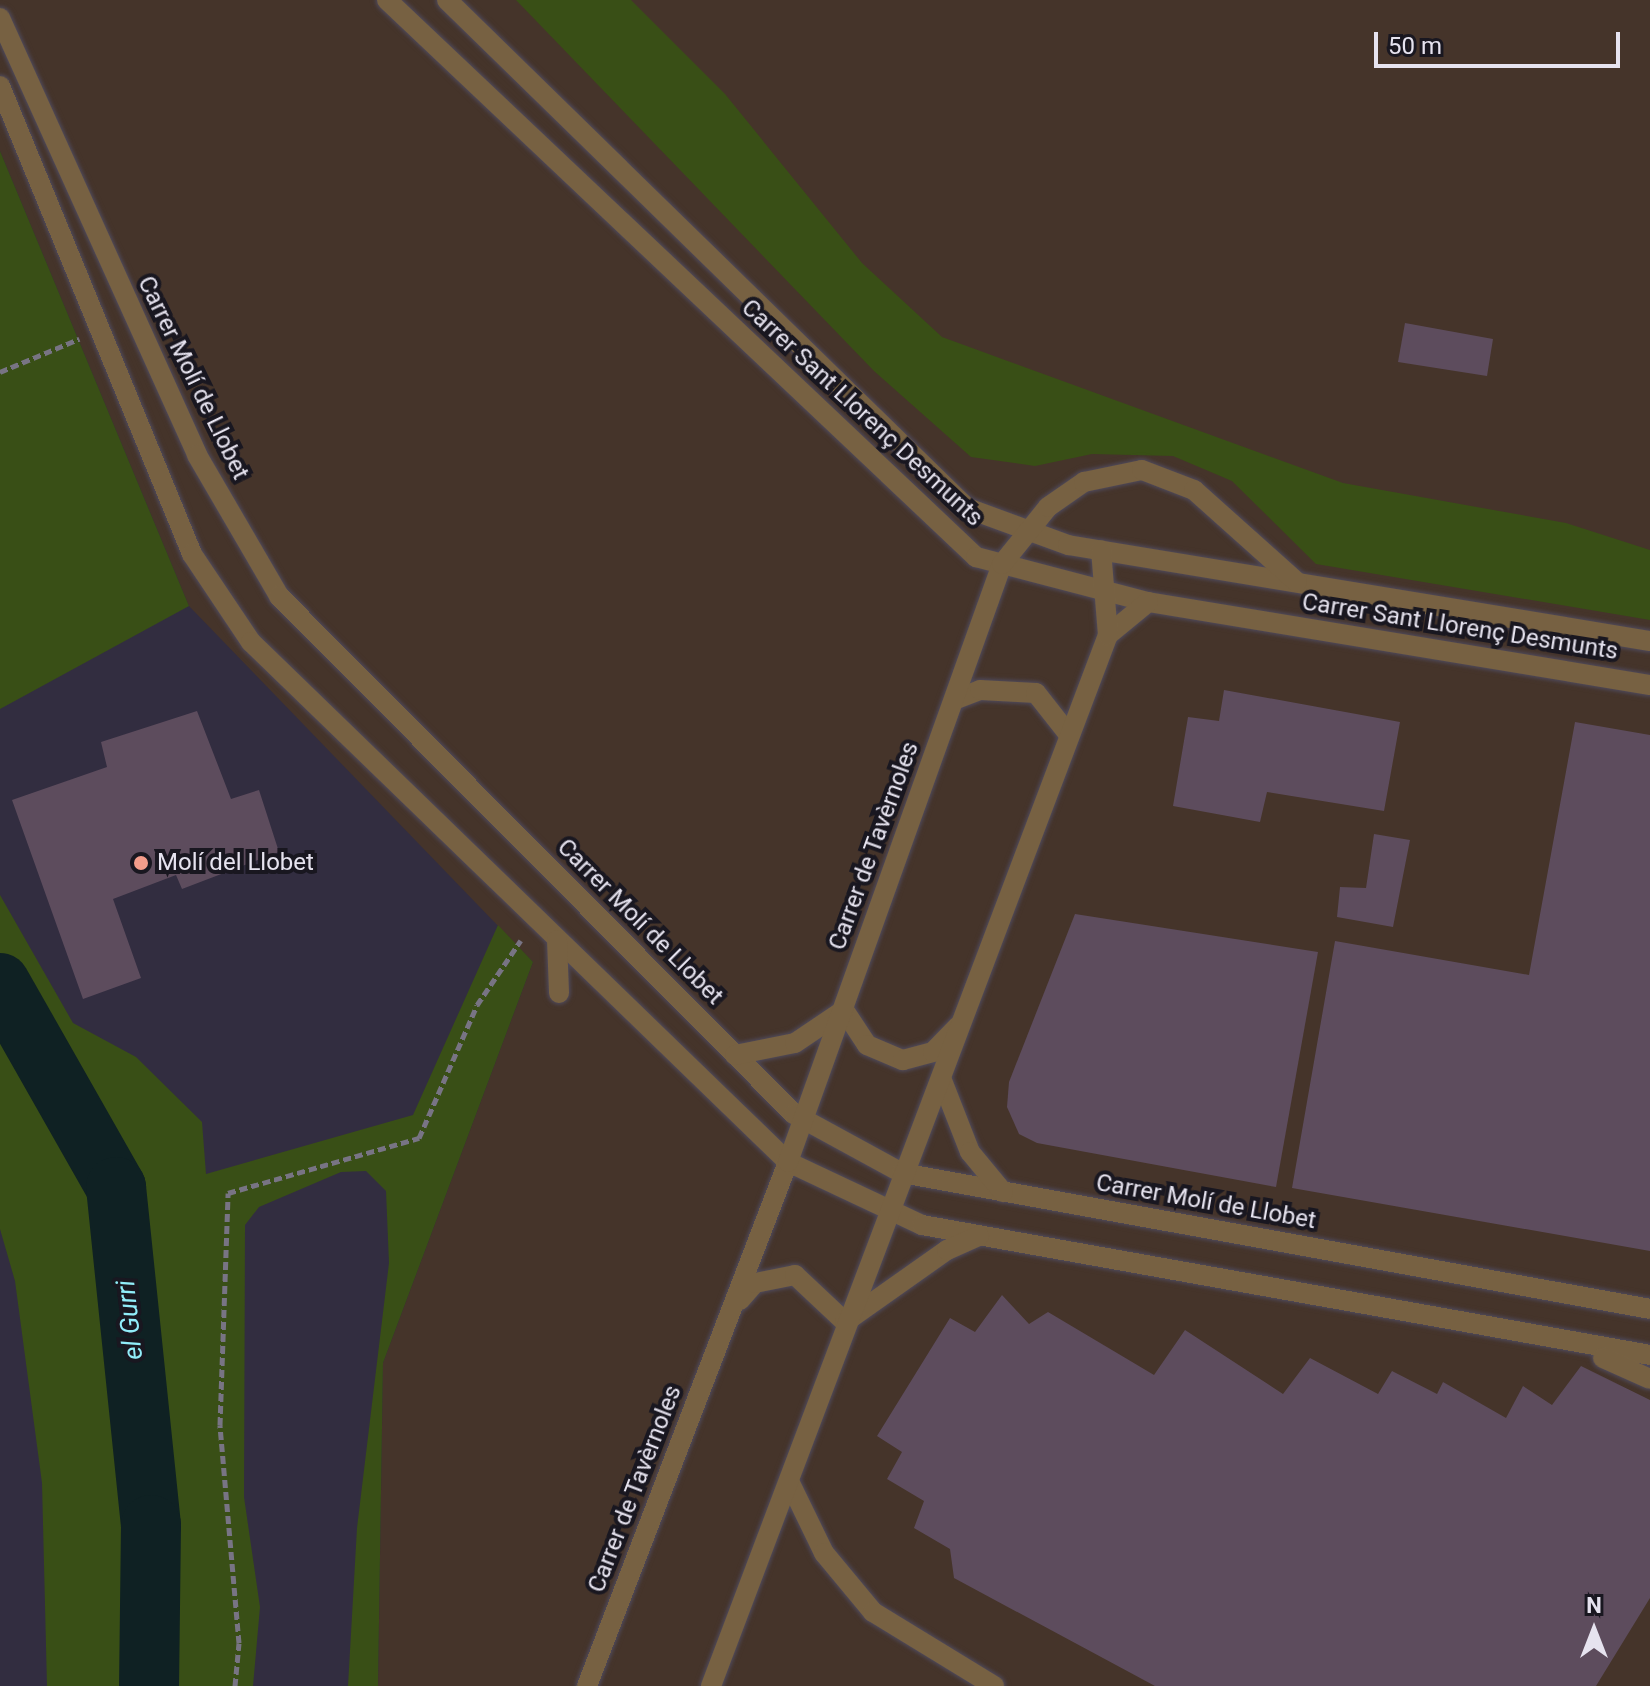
<!DOCTYPE html>
<meta charset="utf-8">
<style>
body{margin:0}
#map{position:relative;width:1650px;height:1686px;overflow:hidden;background:#322d40;font-family:Roboto,sans-serif}
div>[style]{position:absolute}
[style*='--x']{left:calc(var(--x)*1px);top:calc(var(--y)*1px);width:calc(var(--w)*1px);rotate:calc(var(--a)*1deg)}
.industrial>*{inset:0;background:#45342a}
.green>*{inset:0;background:#394f16}
.river>*{height:60px;margin:-30px;padding:0 30px;transform-origin:30px;border-radius:30px;background:#0f2123}
.building>*{inset:0;background:#5d4c5d}
.path>*{height:5px;margin-top:-2.5px;transform-origin:0;background:repeating-linear-gradient(90deg,#787484 0 8px,transparent 0 12px)}
.roads{filter:drop-shadow(0 0 2px #4f4a5c) drop-shadow(0 0 2px #4f4a5c)}
.minor>*{height:20px;margin:-10px;padding:0 10px;transform-origin:10px;border-radius:10px;background:#776142}
.dots>*{width:22px;height:22px;translate:-50% -50%;box-sizing:border-box;border:4px solid #191720;border-radius:50%}
span{translate:-50% -50%;white-space:nowrap;text-align:center;line-height:1.15;-webkit-text-stroke:8px #191720;paint-order:stroke}
.street-label{font-size:24px;color:#e6e3ef}
.poi-label{font-size:24px;color:#e6e3ef}
.left{translate:0 -50%;text-align:left}
.water-label{font-size:26px;color:#91edf9;font-style:italic}
.north{position:absolute;left:1554px;top:1590px;width:80px;height:80px;-webkit-text-stroke:6px #191720;paint-order:stroke;rotate:0deg;font-size:22px;font-weight:700;line-height:32px;text-align:center;color:#e6e3ef}
.north::after{content:'';display:block;margin:auto;width:28px;height:36px;background:#e6e3ef;clip-path:polygon(50% 0,100% 100%,50% 72%,0 100%)}
.scale{position:absolute;left:1374px;top:32px;width:246px;height:36px;box-sizing:border-box;border:4px solid #e6e3ef;border-top:0;padding-left:10px;font-size:24px;line-height:28px;white-space:nowrap;color:#e6e3ef;-webkit-text-stroke:6px #191720;paint-order:stroke}
</style>
<div id="map">
<div class="industrial">
<i style="clip-path:polygon(0 0,1650px 0,1650px 1686px,378px 1686px,383px 1363px,533px 962px,189px 606px,0 151px)"></i>
</div>
<div class="green">
<i style="clip-path:polygon(516px 0,631px 0,725px 94px,862px 263px,942px 337px,1343px 483px,1566px 523px,1650px 550px,1650px 620px,1316px 564px,1232px 481px,1173px 456px,1092px 454px,1035px 466px,971px 457px,874px 371px)"></i>
<i style="clip-path:polygon(0 151px,189px 606px,0 709px)"></i>
<i style="clip-path:polygon(0 895px,73px 1023px,136px 1057px,202px 1122px,206px 1174px,413px 1115px,498px 925px,533px 962px,383px 1363px,378px 1686px,348px 1686px,357px 1528px,389px 1263px,386px 1191px,366px 1171px,341px 1172px,259px 1207px,245px 1225px,244px 1497px,260px 1607px,253px 1686px,47px 1686px,42px 1483px,15px 1281px,0 1229px)"></i>
</div>
<div class="river">
<i style="--x:0;--y:983;--w:235;--a:60.4"></i>
<i style="--x:116;--y:1187;--w:340;--a:84.1"></i>
<i style="--x:151;--y:1525;--w:161;--a:90.7"></i>
</div>
<div class="building">
<i style="clip-path:polygon(1405px 323px,1493px 339px,1487px 376px,1398px 362px)"></i>
<i style="clip-path:polygon(1224px 690px,1400px 722px,1384px 811px,1267px 792px,1260px 822px,1173px 806px,1188px 717px,1219px 721px)"></i>
<i style="clip-path:polygon(197px 711px,231px 799px,259px 790px,279px 852px,182px 889px,176px 875px,113px 899px,141px 978px,83px 999px,12px 800px,107px 767px,101px 742px)"></i>
<i style="clip-path:polygon(1575px 722px,1650px 735px,1650px 1251px,1292px 1188px,1335px 941px,1529px 975px)"></i>
<i style="clip-path:polygon(1374px 834px,1410px 840px,1393px 927px,1337px 917px,1340px 887px,1366px 888px)"></i>
<i style="clip-path:polygon(1075px 914px,1318px 952px,1276px 1187px,1037px 1143px,1019px 1134px,1007px 1107px,1009px 1082px)"></i>
<i style="clip-path:polygon(1002px 1295px,1029px 1324px,1048px 1312px,1154px 1375px,1185px 1330px,1283px 1394px,1310px 1358px,1378px 1394px,1392px 1371px,1437px 1394px,1443px 1382px,1506px 1418px,1523px 1386px,1552px 1405px,1581px 1366px,1650px 1400px,1650px 1598px,1596px 1686px,1155px 1686px,954px 1578px,950px 1549px,914px 1528px,924px 1501px,887px 1479px,902px 1452px,877px 1436px,950px 1318px,975px 1332px)"></i>
</div>
<div class="path">
<i style="--x:0;--y:372;--w:86;--a:-22.7"></i>
<i style="--x:235;--y:1686;--w:43;--a:-84.7"></i>
<i style="--x:239;--y:1643;--w:219;--a:-95"></i>
<i style="--x:220;--y:1425;--w:232;--a:-88"></i>
<i style="--x:228;--y:1193;--w:199;--a:-16.1"></i>
<i style="--x:419;--y:1138;--w:145;--a:-66.4"></i>
<i style="--x:477;--y:1005;--w:78;--a:-55.9"></i>
</div>
<div class="roads">
<div class="minor">
<i style="--x:387;--y:0;--w:811;--a:43.4"></i>
<i style="--x:976;--y:557;--w:178;--a:14.7"></i>
<i style="--x:1148;--y:602;--w:509;--a:9.39"></i>
<i style="--x:447;--y:0;--w:727;--a:44.33"></i>
<i style="--x:967;--y:508;--w:108;--a:20.1"></i>
<i style="--x:1068;--y:545;--w:590;--a:9.37"></i>
<i style="--x:0;--y:18;--w:479;--a:65.7"></i>
<i style="--x:197;--y:455;--w:163;--a:59.8"></i>
<i style="--x:279;--y:596;--w:730;--a:45.17"></i>
<i style="--x:794;--y:1114;--w:123;--a:28.6"></i>
<i style="--x:902;--y:1173;--w:760;--a:10.3"></i>
<i style="--x:0;--y:86;--w:506;--a:67.69"></i>
<i style="--x:192;--y:554;--w:106;--a:56.2"></i>
<i style="--x:251;--y:642;--w:748;--a:44.08"></i>
<i style="--x:788;--y:1162;--w:148;--a:25.2"></i>
<i style="--x:922;--y:1225;--w:740;--a:10.12"></i>
<i style="--x:1108;--y:635;--w:52;--a:-39.5"></i>
<i style="--x:954;--y:700;--w:28;--a:-21"></i>
<i style="--x:980;--y:690;--w:56;--a:3.1"></i>
<i style="--x:1036;--y:693;--w:53;--a:51.8"></i>
<i style="--x:557;--y:940;--w:53;--a:87.8"></i>
<i style="--x:844;--y:1010;--w:42;--a:56.7"></i>
<i style="--x:867;--y:1045;--w:39;--a:23"></i>
<i style="--x:903;--y:1060;--w:31;--a:-15"></i>
<i style="--x:933;--y:1052;--w:36;--a:-46"></i>
<i style="--x:735;--y:1055;--w:61;--a:-11.3"></i>
<i style="--x:795;--y:1043;--w:59;--a:-34"></i>
<i style="--x:941;--y:1078;--w:79;--a:68.6"></i>
<i style="--x:970;--y:1152;--w:52;--a:50.5"></i>
<i style="--x:740;--y:1300;--w:23;--a:-49"></i>
<i style="--x:755;--y:1283;--w:41;--a:-11.3"></i>
<i style="--x:795;--y:1275;--w:69;--a:43.2"></i>
<i style="--x:845;--y:1322;--w:125;--a:-35.2"></i>
<i style="--x:947;--y:1250;--w:35;--a:-24"></i>
<i style="--x:1603;--y:1358;--w:51;--a:24.1"></i>
<i style="--x:790;--y:1483;--w:78;--a:64.1"></i>
<i style="--x:824;--y:1553;--w:77;--a:50.3"></i>
<i style="--x:873;--y:1612;--w:142;--a:31.4"></i>
<i style="--x:587;--y:1686;--w:561;--a:-69.01"></i>
<i style="--x:788;--y:1162;--w:635;--a:-70.31"></i>
<i style="--x:1002;--y:564;--w:73;--a:-51.1"></i>
<i style="--x:1048;--y:507;--w:44;--a:-34.8"></i>
<i style="--x:1084;--y:482;--w:59;--a:-11.7"></i>
<i style="--x:1142;--y:470;--w:56;--a:21"></i>
<i style="--x:1194;--y:490;--w:138;--a:41.8"></i>
<i style="--x:711;--y:1686;--w:1123;--a:-69.31"></i>
<i style="--x:1108;--y:635;--w:85;--a:-94.7"></i>
</div>
</div>
<div class="dots">
<i style="left:141px;top:863px;background:#f49d8b"></i>
</div>
<div class="street-label">
<span style="left:193px;top:378px;rotate:64deg">Carrer Molí de Llobet</span>
<span style="left:862px;top:413px;rotate:43deg">Carrer Sant Llorenç Desmunts</span>
<span style="left:1460px;top:627px;rotate:9deg">Carrer Sant Llorenç Desmunts</span>
<span style="left:874px;top:846px;rotate:-70deg">Carrer de Tavèrnoles</span>
<span style="left:640px;top:922px;rotate:45deg">Carrer Molí de Llobet</span>
<span style="left:1206px;top:1202px;rotate:10deg">Carrer Molí de Llobet</span>
<span style="left:635px;top:1489px;rotate:-69deg">Carrer de Tavèrnoles</span>
</div>
<div class="poi-label">
<span class="left" style="left:157px;top:863px">Molí del Llobet</span>
</div>
<div class="water-label">
<span style="left:130px;top:1320px;rotate:-96deg">el Gurri</span>
</div>
<div class="north">N</div>
<div class="scale">50 m</div>
</div>
